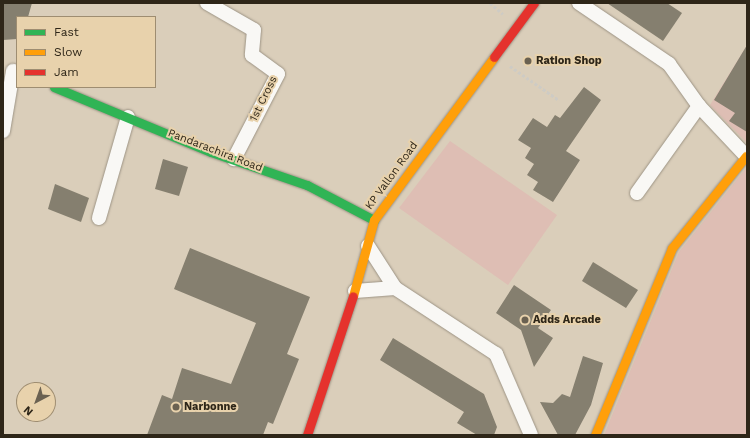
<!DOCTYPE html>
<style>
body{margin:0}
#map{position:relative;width:750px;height:438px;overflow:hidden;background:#daceba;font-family:"Work Sans",sans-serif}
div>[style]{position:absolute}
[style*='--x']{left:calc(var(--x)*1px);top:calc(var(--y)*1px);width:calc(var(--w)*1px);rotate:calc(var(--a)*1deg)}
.green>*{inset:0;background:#debeb4}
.building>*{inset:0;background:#857f6f}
.path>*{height:2.5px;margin-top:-1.25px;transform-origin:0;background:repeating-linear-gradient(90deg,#cecbc4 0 3px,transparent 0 5px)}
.roads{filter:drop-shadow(0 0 1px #9d9485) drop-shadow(0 0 1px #9d9485)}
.street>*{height:14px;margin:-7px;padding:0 7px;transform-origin:7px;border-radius:7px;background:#f9f8f5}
.fast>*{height:9px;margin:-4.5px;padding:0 4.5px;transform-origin:4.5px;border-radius:4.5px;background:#30b455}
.slow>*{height:9px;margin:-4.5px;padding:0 4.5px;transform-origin:4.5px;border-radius:4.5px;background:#ff9f0a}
.jam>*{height:9px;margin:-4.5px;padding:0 4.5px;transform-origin:4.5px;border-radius:4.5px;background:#e5322d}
.dots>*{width:11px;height:11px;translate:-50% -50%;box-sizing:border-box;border:2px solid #e8d2ac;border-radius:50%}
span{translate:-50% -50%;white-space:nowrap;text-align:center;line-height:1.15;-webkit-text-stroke:4px #e8d2ac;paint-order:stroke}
.poi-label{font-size:11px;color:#2e2618;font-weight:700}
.left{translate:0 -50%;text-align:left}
.street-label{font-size:11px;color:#2e2618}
.frame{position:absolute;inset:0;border:4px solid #2e2618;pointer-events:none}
.legend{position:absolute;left:16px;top:16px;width:140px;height:72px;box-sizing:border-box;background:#e8d2ac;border:1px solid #9e8d71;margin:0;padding:5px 7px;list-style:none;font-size:12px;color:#2e2618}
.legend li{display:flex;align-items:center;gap:8px;height:20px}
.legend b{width:20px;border:1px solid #9e8d71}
.north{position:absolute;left:16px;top:382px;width:40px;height:40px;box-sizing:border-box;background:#e8d2ac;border:1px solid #9e8d71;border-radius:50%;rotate:221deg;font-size:11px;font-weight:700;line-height:16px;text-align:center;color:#2e2618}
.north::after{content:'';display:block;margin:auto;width:14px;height:18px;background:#6a6151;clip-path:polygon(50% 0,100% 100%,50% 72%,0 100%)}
</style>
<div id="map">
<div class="green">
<i style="clip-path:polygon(747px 45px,747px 143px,710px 105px)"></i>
<i style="clip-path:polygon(450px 141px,557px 215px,508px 285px,399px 208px)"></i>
<i style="clip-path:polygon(747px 167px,747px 435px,604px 435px,679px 252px)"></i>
</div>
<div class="building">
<i style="clip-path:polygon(3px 3px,32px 3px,28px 17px,17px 17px,17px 39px,3px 40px)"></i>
<i style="clip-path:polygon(607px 3px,667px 3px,682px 13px,663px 41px)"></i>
<i style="clip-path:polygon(747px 45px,747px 132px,729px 121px,735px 113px,714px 100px)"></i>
<i style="clip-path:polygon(584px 87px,601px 100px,566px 151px,580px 160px,553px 202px,533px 190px,538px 182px,527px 175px,534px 164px,525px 158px,531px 148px,518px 140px,533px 118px,547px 127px,555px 115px,560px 118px)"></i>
<i style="clip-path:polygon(163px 159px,188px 167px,179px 196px,155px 189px)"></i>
<i style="clip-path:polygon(55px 184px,89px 198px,81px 222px,48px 209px)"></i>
<i style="clip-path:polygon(190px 248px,310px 297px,287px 354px,299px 359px,273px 424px,268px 422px,263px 435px,147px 435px,162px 395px,172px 399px,182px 368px,231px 384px,256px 323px,174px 289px)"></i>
<i style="clip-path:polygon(593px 262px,638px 290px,626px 308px,582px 281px)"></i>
<i style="clip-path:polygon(514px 285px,551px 310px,538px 328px,553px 338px,534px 367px,521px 330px,496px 313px)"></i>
<i style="clip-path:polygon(393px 338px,484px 394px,497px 427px,494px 435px,477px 435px,457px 423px,464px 412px,380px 360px)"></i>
<i style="clip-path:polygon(583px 356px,603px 363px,591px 405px,575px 435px,558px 435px,540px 402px,553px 403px,562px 394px,570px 397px)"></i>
</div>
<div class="path">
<i style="--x:490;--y:3;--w:17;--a:40"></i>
<i style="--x:510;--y:66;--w:60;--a:34.8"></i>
</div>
<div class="roads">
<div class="street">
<i style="--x:207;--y:3;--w:54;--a:29.9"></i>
<i style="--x:254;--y:30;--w:25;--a:95"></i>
<i style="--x:252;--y:55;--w:32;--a:36"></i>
<i style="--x:278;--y:74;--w:96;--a:117.4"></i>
<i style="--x:579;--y:3;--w:109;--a:34.1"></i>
<i style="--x:669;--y:64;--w:52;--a:54.5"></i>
<i style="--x:699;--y:106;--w:70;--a:46.7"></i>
<i style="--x:3;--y:131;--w:61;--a:-80.5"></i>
<i style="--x:637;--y:193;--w:107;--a:-54.5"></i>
<i style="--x:99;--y:218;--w:105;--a:-74"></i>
<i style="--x:368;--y:246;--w:50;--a:57.3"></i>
<i style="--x:395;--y:288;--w:121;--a:33.2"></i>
<i style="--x:496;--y:354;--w:88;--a:66.6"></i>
<i style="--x:355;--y:291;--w:40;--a:-4.3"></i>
</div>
<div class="fast">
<i style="--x:54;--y:87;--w:170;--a:22.5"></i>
<i style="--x:211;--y:152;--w:102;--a:19"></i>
<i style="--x:307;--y:185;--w:76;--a:27.6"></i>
</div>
<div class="slow">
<i style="--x:353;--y:296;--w:79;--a:-74.6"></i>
<i style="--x:374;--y:220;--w:202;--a:-53.6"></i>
<i style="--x:595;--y:435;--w:202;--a:-67.6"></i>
<i style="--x:672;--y:248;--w:118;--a:-51.2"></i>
</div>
<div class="jam">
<i style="--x:494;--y:57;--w:67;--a:-53.5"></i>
<i style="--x:307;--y:435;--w:146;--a:-71.7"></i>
</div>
</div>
<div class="dots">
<i style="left:528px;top:61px;background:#6a6151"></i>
<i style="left:525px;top:320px;background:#6a6151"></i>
<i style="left:176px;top:407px;background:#6a6151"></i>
</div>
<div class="poi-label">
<span class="left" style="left:536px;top:61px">Ration Shop</span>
<span class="left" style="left:533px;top:320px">Adds Arcade</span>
<span class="left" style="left:184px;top:407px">Narbonne</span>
</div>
<div class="street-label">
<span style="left:264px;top:99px;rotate:-64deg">1st Cross</span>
<span style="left:215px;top:151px;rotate:21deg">Pandarachira Road</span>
<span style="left:392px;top:176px;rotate:-54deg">KP Vallon Road</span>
</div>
<div class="frame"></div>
<ul class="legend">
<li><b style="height:5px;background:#30b455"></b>Fast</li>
<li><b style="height:5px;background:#ff9f0a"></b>Slow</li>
<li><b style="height:5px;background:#e5322d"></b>Jam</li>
</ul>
<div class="north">N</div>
</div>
